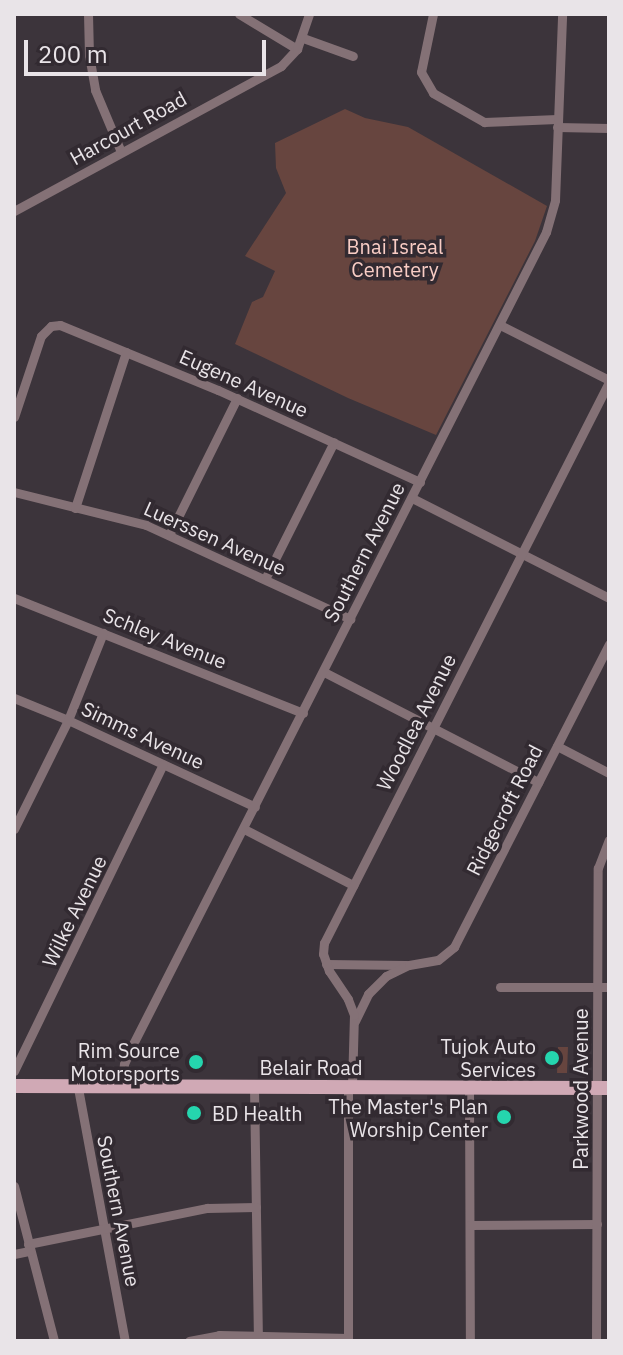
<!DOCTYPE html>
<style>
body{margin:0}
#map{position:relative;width:623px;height:1355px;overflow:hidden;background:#3c343b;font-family:"IBM Plex Sans",sans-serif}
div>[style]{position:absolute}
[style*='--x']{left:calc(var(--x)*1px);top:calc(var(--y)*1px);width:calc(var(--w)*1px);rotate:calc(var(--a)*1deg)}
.green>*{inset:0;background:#67453f}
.street>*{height:9px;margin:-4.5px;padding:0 4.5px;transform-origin:4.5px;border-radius:4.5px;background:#847176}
.primary>*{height:14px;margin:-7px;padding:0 7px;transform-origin:7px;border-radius:7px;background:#d0a9b5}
.dots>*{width:22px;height:22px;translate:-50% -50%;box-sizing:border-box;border:4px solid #322a31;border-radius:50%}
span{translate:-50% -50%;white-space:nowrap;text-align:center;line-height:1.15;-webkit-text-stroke:7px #322a31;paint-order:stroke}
.street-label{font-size:20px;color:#e9e4e8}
.park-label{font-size:20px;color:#f9cdc5}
.poi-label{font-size:20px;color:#e9e4e8}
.right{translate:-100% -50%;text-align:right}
.left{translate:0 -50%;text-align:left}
.frame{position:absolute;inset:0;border:16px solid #e9e4e8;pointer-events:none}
.scale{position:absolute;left:24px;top:40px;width:242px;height:36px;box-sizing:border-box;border:4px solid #e9e4e8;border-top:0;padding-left:10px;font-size:24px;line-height:28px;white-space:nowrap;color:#e9e4e8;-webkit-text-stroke:6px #322a31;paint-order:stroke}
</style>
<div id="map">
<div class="green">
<i style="clip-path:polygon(345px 109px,365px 118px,408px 127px,547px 206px,535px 241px,436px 435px,348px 398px,235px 344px,252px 302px,263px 297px,275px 271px,245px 256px,286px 193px,276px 168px,275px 143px)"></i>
<i style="clip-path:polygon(558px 1047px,568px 1047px,567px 1073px,557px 1073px)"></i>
</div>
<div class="street">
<i style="--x:88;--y:14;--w:41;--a:88.6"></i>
<i style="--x:89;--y:55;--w:36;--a:80"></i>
<i style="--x:95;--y:90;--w:67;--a:67.2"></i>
<i style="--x:239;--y:14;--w:68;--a:31.1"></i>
<i style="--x:433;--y:14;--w:59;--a:101.7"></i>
<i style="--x:421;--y:72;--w:24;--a:60"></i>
<i style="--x:433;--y:93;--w:59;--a:29.6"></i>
<i style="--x:484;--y:122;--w:73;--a:-2.4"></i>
<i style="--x:303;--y:38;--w:53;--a:19.8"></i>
<i style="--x:557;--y:127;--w:52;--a:1.1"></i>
<i style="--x:14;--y:211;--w:304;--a:-28.5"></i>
<i style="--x:281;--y:66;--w:23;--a:-47"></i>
<i style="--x:297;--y:49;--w:37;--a:-71"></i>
<i style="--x:500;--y:325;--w:122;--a:26.8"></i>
<i style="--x:14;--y:417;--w:85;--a:-71.6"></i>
<i style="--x:41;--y:336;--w:14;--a:-45"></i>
<i style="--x:51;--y:326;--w:9;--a:-6"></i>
<i style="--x:60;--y:325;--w:171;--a:22.4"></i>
<i style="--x:218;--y:390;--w:222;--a:24.5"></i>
<i style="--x:14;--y:492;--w:136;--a:14"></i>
<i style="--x:146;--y:525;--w:225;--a:24.7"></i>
<i style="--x:412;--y:498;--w:221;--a:26.9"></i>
<i style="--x:75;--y:508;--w:164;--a:-71.9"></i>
<i style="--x:169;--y:535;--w:153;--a:-63.6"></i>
<i style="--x:265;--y:579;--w:153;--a:-63.3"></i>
<i style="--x:14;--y:598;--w:311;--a:21.7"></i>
<i style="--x:324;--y:672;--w:241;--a:27.2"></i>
<i style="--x:14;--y:698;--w:58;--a:22.2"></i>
<i style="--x:68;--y:720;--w:206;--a:24.9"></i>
<i style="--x:557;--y:746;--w:59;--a:27.4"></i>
<i style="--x:14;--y:829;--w:122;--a:-63.6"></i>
<i style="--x:68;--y:720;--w:94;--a:-68.1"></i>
<i style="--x:244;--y:829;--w:123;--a:27.2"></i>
<i style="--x:326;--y:964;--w:80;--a:0.7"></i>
<i style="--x:500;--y:987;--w:109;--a:0"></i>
<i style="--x:355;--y:1021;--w:30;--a:-64"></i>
<i style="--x:368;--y:994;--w:25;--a:-45"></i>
<i style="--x:386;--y:976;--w:25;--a:-26"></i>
<i style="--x:409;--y:965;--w:29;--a:-10"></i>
<i style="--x:438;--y:960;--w:21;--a:-39"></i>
<i style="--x:454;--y:947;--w:340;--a:-62.9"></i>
<i style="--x:14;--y:1071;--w:341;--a:-64.1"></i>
<i style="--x:122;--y:1086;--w:22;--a:-85"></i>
<i style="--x:124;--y:1064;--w:22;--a:-66"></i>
<i style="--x:133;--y:1044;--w:911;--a:-63.04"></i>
<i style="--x:546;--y:232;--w:33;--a:-74"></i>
<i style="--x:555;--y:200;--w:186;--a:-87.8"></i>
<i style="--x:352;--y:1086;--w:71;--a:-88.4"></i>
<i style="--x:354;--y:1015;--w:17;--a:-111"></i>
<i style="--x:348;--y:999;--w:34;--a:-124"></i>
<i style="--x:329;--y:971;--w:18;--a:-109"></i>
<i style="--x:323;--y:954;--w:11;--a:-85"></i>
<i style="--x:324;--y:943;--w:629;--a:-63.07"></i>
<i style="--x:254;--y:1087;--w:254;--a:89.1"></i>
<i style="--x:78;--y:1088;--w:257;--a:79.5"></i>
<i style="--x:469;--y:1088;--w:253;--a:89.8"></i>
<i style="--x:14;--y:1186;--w:160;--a:75.5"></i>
<i style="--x:470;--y:1225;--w:127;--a:-0.5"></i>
<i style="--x:28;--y:1244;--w:183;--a:-11.4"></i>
<i style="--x:207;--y:1208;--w:49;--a:-1.2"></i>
<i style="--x:14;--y:1254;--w:16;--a:-11"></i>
<i style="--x:189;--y:1341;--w:31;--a:-11"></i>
<i style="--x:219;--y:1335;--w:129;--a:1.3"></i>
<i style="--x:348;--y:1341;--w:255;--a:-90"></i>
<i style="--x:596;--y:1341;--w:473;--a:-89.8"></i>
<i style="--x:598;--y:868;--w:30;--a:-69"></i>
</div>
<div class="primary">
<i style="--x:14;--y:1086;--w:595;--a:0.19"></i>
</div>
<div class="dots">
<i style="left:552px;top:1058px;background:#25d5ae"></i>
<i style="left:196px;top:1062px;background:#25d5ae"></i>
<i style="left:194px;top:1113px;background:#25d5ae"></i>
<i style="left:504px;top:1117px;background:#25d5ae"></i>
</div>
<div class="street-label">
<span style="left:128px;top:128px;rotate:-29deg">Harcourt Road</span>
<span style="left:244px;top:383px;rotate:24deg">Eugene Avenue</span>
<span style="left:215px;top:538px;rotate:24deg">Luerssen Avenue</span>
<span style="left:364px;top:552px;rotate:-63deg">Southern Avenue</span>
<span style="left:165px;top:638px;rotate:22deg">Schley Avenue</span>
<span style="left:416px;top:722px;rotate:-63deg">Woodlea Avenue</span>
<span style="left:143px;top:735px;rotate:25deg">Simms Avenue</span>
<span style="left:504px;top:810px;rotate:-63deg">Ridgecroft Road</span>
<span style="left:74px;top:911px;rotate:-64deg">Wilke Avenue</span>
<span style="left:311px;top:1067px">Belair Road</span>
<span style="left:580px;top:1089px;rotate:-90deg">Parkwood Avenue</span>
<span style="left:119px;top:1211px;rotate:79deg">Southern Avenue</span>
</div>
<div class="park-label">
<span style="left:395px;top:258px">Bnai Isreal<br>Cemetery</span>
</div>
<div class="poi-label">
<span class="right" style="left:536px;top:1058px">Tujok Auto<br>Services</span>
<span class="right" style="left:180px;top:1062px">Rim Source<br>Motorsports</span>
<span class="right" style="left:488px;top:1118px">The Master's Plan<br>Worship Center</span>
<span class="left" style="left:212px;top:1113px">BD Health</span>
</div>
<div class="frame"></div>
<div class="scale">200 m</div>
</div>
